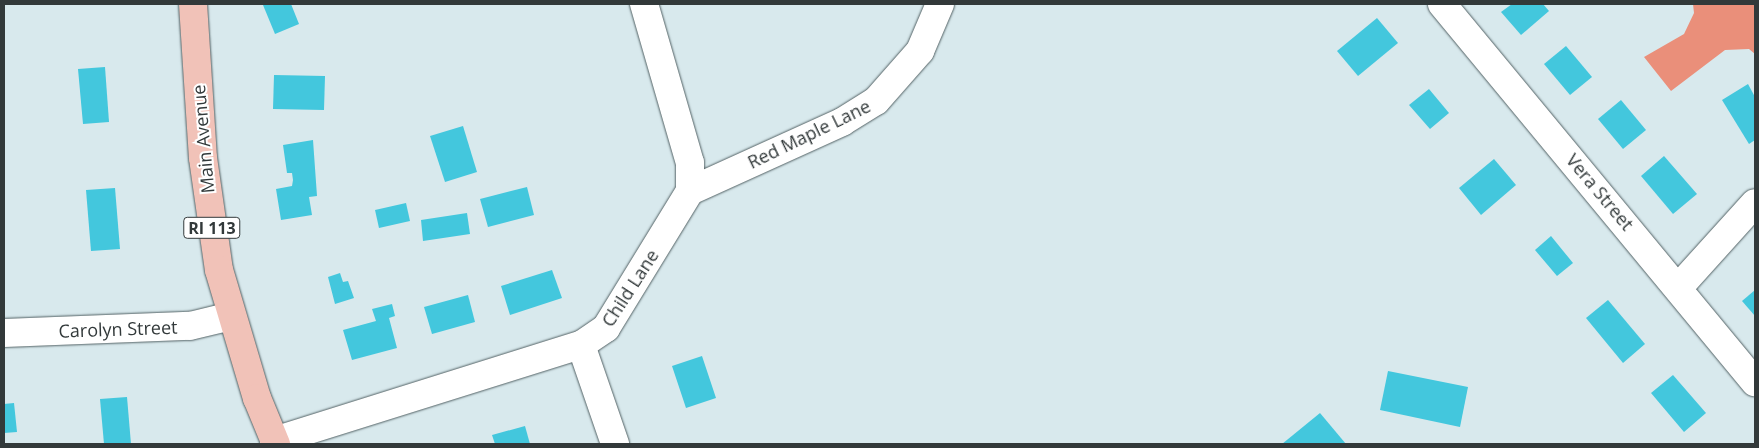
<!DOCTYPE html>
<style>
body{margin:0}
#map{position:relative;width:1759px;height:448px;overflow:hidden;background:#d8e9ed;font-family:"Open Sans",sans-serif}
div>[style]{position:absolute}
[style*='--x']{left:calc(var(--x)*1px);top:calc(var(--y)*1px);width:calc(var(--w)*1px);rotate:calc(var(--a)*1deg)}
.forest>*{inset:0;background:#ea8f7a}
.building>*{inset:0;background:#43c7dd}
.roads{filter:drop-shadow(0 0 1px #536265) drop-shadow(0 0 1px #536265)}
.street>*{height:28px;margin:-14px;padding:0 14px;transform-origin:14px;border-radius:14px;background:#fff}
.primary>*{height:28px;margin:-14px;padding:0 14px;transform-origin:14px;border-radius:14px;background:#f1c2b8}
span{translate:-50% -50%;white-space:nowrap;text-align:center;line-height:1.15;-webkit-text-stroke:4px #fff;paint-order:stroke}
.shield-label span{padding:1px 4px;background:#fff;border:1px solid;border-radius:4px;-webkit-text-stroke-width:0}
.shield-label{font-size:16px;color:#32393a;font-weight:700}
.street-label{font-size:18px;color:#32393a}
.frame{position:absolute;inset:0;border:5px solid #32393a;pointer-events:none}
</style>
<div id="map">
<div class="forest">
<i style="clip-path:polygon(1693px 4px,1755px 4px,1755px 54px,1749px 49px,1725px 50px,1671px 91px,1644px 57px,1684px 34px,1694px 13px)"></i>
</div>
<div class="building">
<i style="clip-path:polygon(291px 4px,299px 24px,275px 34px,263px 5px)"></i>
<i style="clip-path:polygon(1512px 4px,1543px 4px,1549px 11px,1521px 35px,1501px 12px)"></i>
<i style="clip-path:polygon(1377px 18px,1398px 43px,1358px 76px,1337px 51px)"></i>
<i style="clip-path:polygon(1566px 46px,1592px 77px,1570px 95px,1544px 64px)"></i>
<i style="clip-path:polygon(105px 67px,109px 122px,83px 124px,78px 69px)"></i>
<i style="clip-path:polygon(274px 75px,325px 76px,324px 110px,273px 109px)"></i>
<i style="clip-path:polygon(1748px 84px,1755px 97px,1755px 140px,1749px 144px,1722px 100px)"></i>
<i style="clip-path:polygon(1429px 89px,1449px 113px,1430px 129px,1409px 105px)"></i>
<i style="clip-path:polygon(1621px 100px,1646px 130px,1623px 149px,1598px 119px)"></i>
<i style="clip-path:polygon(463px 126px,477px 172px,445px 182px,430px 136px)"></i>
<i style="clip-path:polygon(313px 140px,317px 196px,309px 197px,312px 215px,281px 220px,276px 189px,292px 186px,293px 180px,292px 173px,287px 173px,283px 145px)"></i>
<i style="clip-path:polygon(1664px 156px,1697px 194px,1673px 214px,1641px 176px)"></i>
<i style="clip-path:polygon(1494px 159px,1516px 185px,1481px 215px,1459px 188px)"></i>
<i style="clip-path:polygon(527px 187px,534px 215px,488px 227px,480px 199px)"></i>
<i style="clip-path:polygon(115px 188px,120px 249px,91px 251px,86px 190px)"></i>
<i style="clip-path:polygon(406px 203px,410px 221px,379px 228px,375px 210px)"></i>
<i style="clip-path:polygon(467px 213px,470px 234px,423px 241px,421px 220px)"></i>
<i style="clip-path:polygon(1551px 236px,1573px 263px,1557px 276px,1535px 250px)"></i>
<i style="clip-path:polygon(552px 270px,562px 298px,510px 315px,501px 286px)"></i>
<i style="clip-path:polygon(340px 273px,343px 282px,348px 281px,354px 298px,335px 304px,328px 277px)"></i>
<i style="clip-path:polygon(1755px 290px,1755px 316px,1742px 301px)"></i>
<i style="clip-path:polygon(468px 295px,475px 322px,432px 334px,424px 307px)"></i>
<i style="clip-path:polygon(1608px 300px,1645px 344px,1623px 363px,1586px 318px)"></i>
<i style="clip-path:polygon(392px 304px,395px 316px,389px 318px,397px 348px,352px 360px,343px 330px,376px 321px,372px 309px)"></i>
<i style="clip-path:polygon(702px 356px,716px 398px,686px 408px,672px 366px)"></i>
<i style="clip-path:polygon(1388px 371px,1468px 387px,1460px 427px,1380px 410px)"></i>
<i style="clip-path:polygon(1673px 375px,1706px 413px,1684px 432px,1651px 393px)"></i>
<i style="clip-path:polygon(127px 397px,131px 444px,104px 444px,100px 399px)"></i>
<i style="clip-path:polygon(14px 403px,17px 432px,4px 433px,4px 404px)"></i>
<i style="clip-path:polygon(1320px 413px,1346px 444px,1282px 444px)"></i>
<i style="clip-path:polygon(525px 426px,530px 444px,495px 444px,492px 435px)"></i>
</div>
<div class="roads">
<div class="street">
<i style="--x:1442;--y:4;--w:491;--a:50.4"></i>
<i style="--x:690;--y:191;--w:167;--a:-24.4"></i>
<i style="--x:842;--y:122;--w:40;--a:-32"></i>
<i style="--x:876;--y:101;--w:67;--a:-48.7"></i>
<i style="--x:920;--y:51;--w:51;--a:-66.9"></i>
<i style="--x:1679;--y:287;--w:113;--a:-47.9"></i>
<i style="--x:4;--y:333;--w:186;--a:-2.2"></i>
<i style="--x:190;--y:326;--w:42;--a:-13.7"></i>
<i style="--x:581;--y:345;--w:105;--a:71"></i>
<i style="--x:274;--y:441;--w:322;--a:-17.4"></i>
<i style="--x:581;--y:345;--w:30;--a:-34"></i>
<i style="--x:606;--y:328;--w:161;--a:-58.5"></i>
<i style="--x:690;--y:191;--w:28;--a:-90"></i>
<i style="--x:690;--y:163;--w:166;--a:-106.1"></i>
</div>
<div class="primary">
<i style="--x:193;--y:4;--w:154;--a:86.3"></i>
<i style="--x:203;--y:158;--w:113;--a:81.9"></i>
<i style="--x:219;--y:270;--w:134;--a:73.5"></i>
<i style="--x:257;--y:398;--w:50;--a:67.6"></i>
</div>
</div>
<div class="shield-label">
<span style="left:212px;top:228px">RI 113</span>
</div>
<div class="street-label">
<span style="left:809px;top:134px;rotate:-26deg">Red Maple Lane</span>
<span style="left:203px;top:139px;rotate:-95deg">Main Avenue</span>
<span style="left:1600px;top:192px;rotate:50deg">Vera Street</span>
<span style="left:630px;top:288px;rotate:-57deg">Child Lane</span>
<span style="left:118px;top:329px;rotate:-2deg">Carolyn Street</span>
</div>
<div class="frame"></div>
</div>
